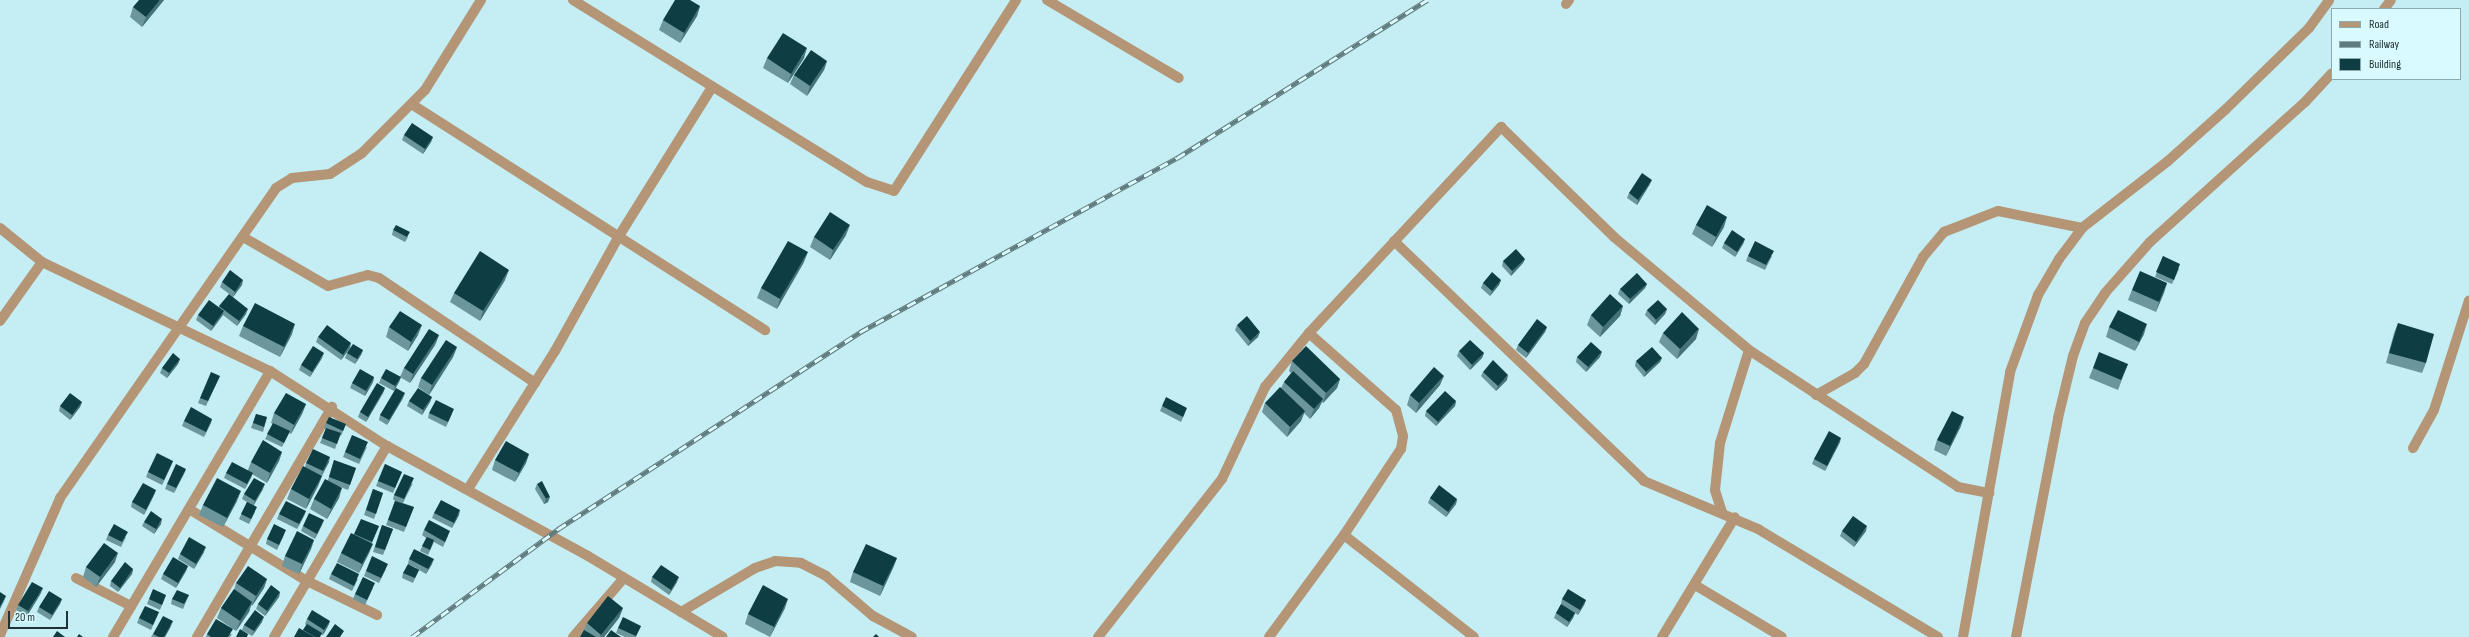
<!DOCTYPE html>
<style>
body{margin:0}
#map{position:relative;width:2469px;height:637px;overflow:hidden;background:#c5eef4;font-family:"Sofia Sans Condensed",sans-serif}
div>[style]{position:absolute}
[style*='--x']{left:calc(var(--x)*1px);top:calc(var(--y)*1px);width:calc(var(--w)*1px);rotate:calc(var(--a)*1deg)}
.minor>*{height:10px;margin:-5px;padding:0 5px;transform-origin:5px;border-radius:5px;background:#b49677}
.rail>*{height:4.5px;margin-top:-2.25px;transform-origin:0;background:repeating-linear-gradient(90deg,#d9faff 0 9px,#607b7e 0 18px);box-sizing:border-box;border-block:1px solid #607b7e}
.wall>*{inset:0;background:#6a969c}
.shaded-wall>*{inset:0;background:#457379}
.building>*{inset:0;background:#0e3e44}
span{translate:-50% -50%;white-space:nowrap;text-align:center;line-height:1.15;-webkit-text-stroke:4px #d9faff;paint-order:stroke}
.legend{position:absolute;left:2331px;top:8px;width:130px;height:72px;box-sizing:border-box;background:#d9faff;border:1px solid #8faaad;margin:0;padding:5px 7px;list-style:none;font-size:12px;color:#203133}
.legend li{display:flex;align-items:center;gap:8px;height:20px}
.legend b{width:20px;border:1px solid #8faaad}
.scale{position:absolute;left:8px;top:611px;width:60px;height:18px;box-sizing:border-box;border:2px solid #203133;border-top:0;padding-left:5px;font-size:12px;line-height:14px;white-space:nowrap;color:#203133;-webkit-text-stroke:3px #d9faff;paint-order:stroke}
</style>
<div id="map">
<div class="minor">
<i style="--x:573;--y:0;--w:346;--a:31.8"></i>
<i style="--x:867;--y:182;--w:28;--a:18"></i>
<i style="--x:894;--y:191;--w:227;--a:-57.4"></i>
<i style="--x:1047;--y:0;--w:153;--a:30.6"></i>
<i style="--x:1566;--y:4;--w:5;--a:-53"></i>
<i style="--x:2384;--y:9;--w:11;--a:-52"></i>
<i style="--x:413;--y:105;--w:418;--a:32.6"></i>
<i style="--x:0;--y:228;--w:54;--a:39"></i>
<i style="--x:42;--y:262;--w:253;--a:25.6"></i>
<i style="--x:270;--y:371;--w:139;--a:32.7"></i>
<i style="--x:387;--y:446;--w:229;--a:28.7"></i>
<i style="--x:588;--y:556;--w:157;--a:31"></i>
<i style="--x:243;--y:237;--w:98;--a:30"></i>
<i style="--x:328;--y:286;--w:41;--a:-15.4"></i>
<i style="--x:368;--y:275;--w:11;--a:15"></i>
<i style="--x:379;--y:278;--w:188;--a:33.9"></i>
<i style="--x:1394;--y:241;--w:347;--a:43.8"></i>
<i style="--x:1644;--y:481;--w:124;--a:22.8"></i>
<i style="--x:1758;--y:529;--w:210;--a:31"></i>
<i style="--x:0;--y:321;--w:72;--a:-54.6"></i>
<i style="--x:1816;--y:395;--w:45;--a:-29.4"></i>
<i style="--x:1855;--y:373;--w:13;--a:-45"></i>
<i style="--x:1864;--y:364;--w:122;--a:-61.1"></i>
<i style="--x:1923;--y:257;--w:33;--a:-50"></i>
<i style="--x:1944;--y:232;--w:58;--a:-21.3"></i>
<i style="--x:1998;--y:211;--w:86;--a:11.4"></i>
<i style="--x:2413;--y:448;--w:43;--a:-61.1"></i>
<i style="--x:2434;--y:410;--w:115;--a:-72.3"></i>
<i style="--x:468;--y:489;--w:163;--a:-57.8"></i>
<i style="--x:555;--y:351;--w:132;--a:-60.9"></i>
<i style="--x:619;--y:236;--w:176;--a:-58"></i>
<i style="--x:189;--y:509;--w:138;--a:31.4"></i>
<i style="--x:307;--y:581;--w:78;--a:25.9"></i>
<i style="--x:1722;--y:512;--w:23;--a:-108"></i>
<i style="--x:1715;--y:490;--w:47;--a:-83.9"></i>
<i style="--x:1720;--y:443;--w:97;--a:-72.7"></i>
<i style="--x:1344;--y:535;--w:165;--a:38.1"></i>
<i style="--x:76;--y:578;--w:62;--a:27"></i>
<i style="--x:1695;--y:585;--w:101;--a:30.9"></i>
<i style="--x:681;--y:612;--w:86;--a:-30.7"></i>
<i style="--x:755;--y:568;--w:21;--a:-19"></i>
<i style="--x:775;--y:561;--w:26;--a:4"></i>
<i style="--x:801;--y:563;--w:28;--a:27"></i>
<i style="--x:826;--y:576;--w:62;--a:40.4"></i>
<i style="--x:873;--y:616;--w:44;--a:28.3"></i>
<i style="--x:0;--y:635;--w:150;--a:-66.3"></i>
<i style="--x:60;--y:498;--w:378;--a:-55.1"></i>
<i style="--x:276;--y:188;--w:19;--a:-32"></i>
<i style="--x:292;--y:178;--w:38;--a:-6"></i>
<i style="--x:330;--y:174;--w:38;--a:-33"></i>
<i style="--x:362;--y:153;--w:89;--a:-45"></i>
<i style="--x:425;--y:90;--w:106;--a:-58.1"></i>
<i style="--x:113;--y:637;--w:309;--a:-59.4"></i>
<i style="--x:197;--y:637;--w:267;--a:-59.6"></i>
<i style="--x:274;--y:637;--w:222;--a:-59.4"></i>
<i style="--x:573;--y:637;--w:77;--a:-49.2"></i>
<i style="--x:1098;--y:637;--w:201;--a:-51.9"></i>
<i style="--x:1222;--y:479;--w:102;--a:-64.9"></i>
<i style="--x:1265;--y:387;--w:70;--a:-50.8"></i>
<i style="--x:1309;--y:333;--w:282;--a:-47"></i>
<i style="--x:1501;--y:127;--w:158;--a:44.2"></i>
<i style="--x:1614;--y:237;--w:176;--a:39.9"></i>
<i style="--x:1749;--y:350;--w:250;--a:33.2"></i>
<i style="--x:1958;--y:487;--w:32;--a:11"></i>
<i style="--x:1269;--y:637;--w:127;--a:-53.7"></i>
<i style="--x:1344;--y:535;--w:103;--a:-56.5"></i>
<i style="--x:1401;--y:449;--w:13;--a:-81"></i>
<i style="--x:1403;--y:436;--w:27;--a:-105"></i>
<i style="--x:1396;--y:410;--w:116;--a:-138.5"></i>
<i style="--x:1662;--y:637;--w:140;--a:-58.7"></i>
<i style="--x:1963;--y:637;--w:269;--a:-79.9"></i>
<i style="--x:2010;--y:372;--w:82;--a:-70"></i>
<i style="--x:2038;--y:295;--w:42;--a:-59.7"></i>
<i style="--x:2059;--y:259;--w:39;--a:-53"></i>
<i style="--x:2082;--y:228;--w:109;--a:-37.9"></i>
<i style="--x:2168;--y:161;--w:78;--a:-41.9"></i>
<i style="--x:2226;--y:109;--w:116;--a:-44.3"></i>
<i style="--x:2309;--y:28;--w:34;--a:-54"></i>
<i style="--x:2016;--y:637;--w:223;--a:-79.1"></i>
<i style="--x:2058;--y:418;--w:64;--a:-76.4"></i>
<i style="--x:2073;--y:356;--w:35;--a:-70"></i>
<i style="--x:2085;--y:323;--w:36;--a:-56"></i>
<i style="--x:2105;--y:293;--w:68;--a:-48.6"></i>
<i style="--x:2150;--y:242;--w:210;--a:-42.1"></i>
<i style="--x:2306;--y:101;--w:38;--a:-47"></i>
</div>
<div class="rail">
<i style="--x:412;--y:637;--w:182;--a:-36.5"></i>
<i style="--x:558;--y:529;--w:361;--a:-33.1"></i>
<i style="--x:860;--y:332;--w:362;--a:-28.8"></i>
<i style="--x:1177;--y:158;--w:296;--a:-32.3"></i>
</div>
<div class="wall">
<i style="clip-path:polygon(164px 0,142px 27px,130px 17px,133px 7px)"></i>
<i style="clip-path:polygon(700px 6px,697px 16px,680px 43px,659px 30px,663px 20px)"></i>
<i style="clip-path:polygon(767px 58px,804px 58px,788px 83px,763px 68px)"></i>
<i style="clip-path:polygon(827px 61px,824px 70px,807px 96px,790px 84px,794px 75px)"></i>
<i style="clip-path:polygon(404px 135px,433px 137px,431px 142px,423px 154px,402px 140px)"></i>
<i style="clip-path:polygon(1650px 184px,1637px 205px,1627px 198px,1629px 193px)"></i>
<i style="clip-path:polygon(1696px 225px,1724px 227px,1712px 247px,1692px 234px)"></i>
<i style="clip-path:polygon(393px 230px,408px 237px,405px 242px,392px 235px)"></i>
<i style="clip-path:polygon(846px 235px,830px 260px,810px 247px,814px 237px)"></i>
<i style="clip-path:polygon(1745px 239px,1743px 244px,1735px 257px,1722px 248px,1724px 243px)"></i>
<i style="clip-path:polygon(1748px 256px,1772px 256px,1765px 270px,1746px 261px)"></i>
<i style="clip-path:polygon(2163px 256px,2179px 269px,2172px 284px,2155px 277px)"></i>
<i style="clip-path:polygon(1525px 259px,1523px 263px,1511px 276px,1502px 266px,1503px 261px)"></i>
<i style="clip-path:polygon(804px 262px,777px 309px,757px 298px,761px 288px)"></i>
<i style="clip-path:polygon(505px 280px,480px 321px,450px 302px,454px 293px)"></i>
<i style="clip-path:polygon(1501px 280px,1499px 285px,1490px 296px,1481px 288px,1483px 283px)"></i>
<i style="clip-path:polygon(222px 282px,242px 285px,233px 297px,220px 287px)"></i>
<i style="clip-path:polygon(2167px 283px,2156px 312px,2128px 300px,2132px 290px)"></i>
<i style="clip-path:polygon(1647px 284px,1645px 288px,1629px 304px,1618px 294px,1620px 289px)"></i>
<i style="clip-path:polygon(219px 306px,246px 314px,237px 326px,223px 315px,211px 331px,196px 320px,198px 315px,219px 308px)"></i>
<i style="clip-path:polygon(1623px 306px,1620px 316px,1600px 337px,1587px 325px,1591px 315px)"></i>
<i style="clip-path:polygon(1667px 309px,1665px 314px,1655px 325px,1645px 315px,1647px 310px)"></i>
<i style="clip-path:polygon(2398px 323px,2426px 363px,2422px 373px,2386px 363px,2394px 333px)"></i>
<i style="clip-path:polygon(1237px 325px,1258px 337px,1248px 346px,1235px 330px)"></i>
<i style="clip-path:polygon(243px 326px,292px 334px,280px 357px,239px 336px)"></i>
<i style="clip-path:polygon(389px 327px,418px 335px,408px 351px,386px 337px)"></i>
<i style="clip-path:polygon(1547px 327px,1545px 332px,1526px 358px,1516px 350px,1518px 345px)"></i>
<i style="clip-path:polygon(2109px 327px,2144px 334px,2135px 351px,2106px 337px)"></i>
<i style="clip-path:polygon(1663px 333px,1696px 339px,1677px 359px,1659px 342px)"></i>
<i style="clip-path:polygon(439px 335px,435px 345px,410px 383px,400px 377px,404px 368px)"></i>
<i style="clip-path:polygon(318px 337px,350px 348px,341px 360px,316px 342px)"></i>
<i style="clip-path:polygon(457px 347px,453px 357px,429px 395px,418px 387px,421px 378px)"></i>
<i style="clip-path:polygon(363px 350px,361px 355px,355px 364px,345px 358px,347px 353px)"></i>
<i style="clip-path:polygon(1459px 351px,1484px 353px,1482px 358px,1470px 370px,1457px 356px)"></i>
<i style="clip-path:polygon(1577px 357px,1600px 357px,1586px 372px,1576px 362px)"></i>
<i style="clip-path:polygon(322px 358px,310px 377px,299px 370px,301px 365px)"></i>
<i style="clip-path:polygon(1662px 358px,1660px 362px,1644px 377px,1635px 366px,1636px 361px)"></i>
<i style="clip-path:polygon(180px 359px,178px 364px,167px 378px,160px 373px,162px 368px)"></i>
<i style="clip-path:polygon(1292px 361px,1340px 379px,1337px 388px,1323px 403px,1322px 402px,1319px 408px,1310px 419px,1304px 413px,1301px 421px,1287px 437px,1262px 412px,1265px 403px,1281px 388px,1284px 382px,1291px 373px,1289px 371px)"></i>
<i style="clip-path:polygon(2128px 364px,2118px 390px,2089px 378px,2093px 368px)"></i>
<i style="clip-path:polygon(1483px 372px,1507px 380px,1496px 391px,1481px 376px)"></i>
<i style="clip-path:polygon(220px 376px,206px 406px,198px 403px,200px 398px)"></i>
<i style="clip-path:polygon(374px 377px,373px 382px,365px 396px,350px 388px,352px 383px)"></i>
<i style="clip-path:polygon(401px 377px,399px 382px,394px 391px,379px 383px,381px 378px)"></i>
<i style="clip-path:polygon(1440px 385px,1416px 413px,1407px 405px,1410px 395px)"></i>
<i style="clip-path:polygon(385px 388px,383px 393px,366px 422px,358px 417px,360px 412px)"></i>
<i style="clip-path:polygon(432px 397px,430px 402px,422px 415px,407px 406px,409px 401px)"></i>
<i style="clip-path:polygon(403px 398px,387px 425px,379px 420px,380px 415px)"></i>
<i style="clip-path:polygon(1456px 401px,1455px 406px,1436px 426px,1425px 416px,1426px 411px)"></i>
<i style="clip-path:polygon(82px 402px,80px 407px,70px 420px,59px 411px,60px 406px)"></i>
<i style="clip-path:polygon(306px 404px,302px 414px,291px 434px,289px 433px,282px 447px,265px 439px,273px 424px,271px 423px,274px 413px)"></i>
<i style="clip-path:polygon(1162px 406px,1185px 413px,1181px 422px,1160px 411px)"></i>
<i style="clip-path:polygon(429px 413px,452px 414px,446px 427px,428px 418px)"></i>
<i style="clip-path:polygon(256px 414px,267px 417px,263px 432px,251px 428px)"></i>
<i style="clip-path:polygon(212px 419px,204px 437px,182px 426px,184px 421px)"></i>
<i style="clip-path:polygon(326px 423px,346px 424px,341px 436px,340px 435px,335px 449px,320px 443px,326px 429px,324px 428px)"></i>
<i style="clip-path:polygon(1961px 426px,1946px 456px,1934px 450px,1937px 440px)"></i>
<i style="clip-path:polygon(1840px 442px,1825px 471px,1812px 464px,1814px 459px)"></i>
<i style="clip-path:polygon(367px 447px,359px 464px,343px 457px,345px 452px)"></i>
<i style="clip-path:polygon(282px 452px,279px 461px,267px 483px,252px 474px,245px 489px,224px 478px,226px 473px,248px 470px,251px 462px)"></i>
<i style="clip-path:polygon(529px 454px,526px 463px,515px 482px,492px 470px,495px 460px)"></i>
<i style="clip-path:polygon(334px 460px,356px 468px,348px 490px,340px 487px,339px 498px,327px 519px,310px 509px,314px 499px,328px 480px)"></i>
<i style="clip-path:polygon(173px 461px,162px 485px,146px 477px,148px 472px)"></i>
<i style="clip-path:polygon(329px 462px,322px 476px,318px 486px,306px 509px,287px 499px,291px 489px,305px 467px,306px 463px)"></i>
<i style="clip-path:polygon(385px 464px,402px 472px,393px 493px,376px 486px)"></i>
<i style="clip-path:polygon(186px 469px,174px 493px,165px 489px,167px 484px)"></i>
<i style="clip-path:polygon(413px 483px,403px 503px,414px 507px,404px 532px,386px 525px,395px 501px,393px 499px,394px 495px)"></i>
<i style="clip-path:polygon(537px 484px,548px 502px,544px 504px,535px 489px)"></i>
<i style="clip-path:polygon(263px 489px,254px 505px,255px 512px,249px 524px,239px 519px,247px 502px,242px 499px,244px 494px)"></i>
<i style="clip-path:polygon(373px 489px,383px 493px,374px 519px,364px 515px)"></i>
<i style="clip-path:polygon(156px 490px,154px 495px,144px 515px,131px 507px,132px 502px)"></i>
<i style="clip-path:polygon(1430px 498px,1457px 499px,1456px 504px,1446px 517px,1428px 503px)"></i>
<i style="clip-path:polygon(237px 501px,223px 527px,199px 515px,203px 505px)"></i>
<i style="clip-path:polygon(306px 511px,297px 529px,277px 519px,279px 514px)"></i>
<i style="clip-path:polygon(434px 513px,459px 515px,452px 528px,432px 518px)"></i>
<i style="clip-path:polygon(324px 520px,315px 539px,301px 531px,303px 526px)"></i>
<i style="clip-path:polygon(144px 522px,161px 524px,154px 534px,142px 526px)"></i>
<i style="clip-path:polygon(382px 525px,393px 529px,383px 555px,373px 552px)"></i>
<i style="clip-path:polygon(379px 526px,372px 543px,369px 553px,359px 573px,337px 562px,341px 553px,354px 534px)"></i>
<i style="clip-path:polygon(424px 530px,448px 536px,443px 547px,434px 542px,428px 555px,420px 551px,426px 538px,422px 535px)"></i>
<i style="clip-path:polygon(1842px 531px,1866px 531px,1854px 547px,1840px 536px)"></i>
<i style="clip-path:polygon(108px 535px,126px 537px,121px 547px,106px 540px)"></i>
<i style="clip-path:polygon(284px 535px,277px 550px,266px 544px,267px 539px)"></i>
<i style="clip-path:polygon(314px 540px,311px 549px,299px 574px,282px 566px,285px 556px)"></i>
<i style="clip-path:polygon(204px 552px,194px 569px,178px 559px,180px 554px)"></i>
<i style="clip-path:polygon(897px 558px,893px 568px,880px 596px,850px 582px,853px 572px)"></i>
<i style="clip-path:polygon(409px 559px,432px 564px,426px 574px,419px 570px,413px 583px,402px 578px,403px 573px,416px 568px,408px 564px)"></i>
<i style="clip-path:polygon(115px 562px,96px 587px,83px 577px,86px 567px)"></i>
<i style="clip-path:polygon(188px 566px,186px 571px,176px 588px,161px 579px,163px 574px)"></i>
<i style="clip-path:polygon(133px 569px,132px 574px,118px 592px,110px 586px,111px 581px)"></i>
<i style="clip-path:polygon(386px 569px,379px 583px,364px 576px,366px 571px)"></i>
<i style="clip-path:polygon(331px 574px,358px 579px,352px 591px,329px 579px)"></i>
<i style="clip-path:polygon(652px 577px,677px 582px,669px 595px,651px 582px)"></i>
<i style="clip-path:polygon(267px 579px,264px 588px,252px 606px,251px 605px,249px 612px,236px 631px,217px 618px,221px 608px,234px 590px,236px 583px)"></i>
<i style="clip-path:polygon(373px 588px,365px 605px,353px 599px,355px 594px)"></i>
<i style="clip-path:polygon(280px 592px,279px 597px,265px 616px,256px 609px,258px 604px)"></i>
<i style="clip-path:polygon(41px 593px,27px 616px,16px 610px,18px 605px)"></i>
<i style="clip-path:polygon(166px 595px,160px 610px,147px 604px,149px 599px)"></i>
<i style="clip-path:polygon(189px 595px,183px 609px,171px 604px,172px 599px)"></i>
<i style="clip-path:polygon(62px 599px,60px 604px,50px 620px,37px 612px,39px 607px)"></i>
<i style="clip-path:polygon(1562px 599px,1586px 600px,1584px 605px,1578px 615px,1567px 608px,1575px 613px,1573px 618px,1567px 627px,1554px 618px,1556px 613px,1561px 605px,1561px 604px)"></i>
<i style="clip-path:polygon(623px 608px,619px 618px,604px 637px,580px 637px,584px 630px,587px 623px)"></i>
<i style="clip-path:polygon(785px 608px,770px 637px,745px 624px,748px 614px)"></i>
<i style="clip-path:polygon(159px 612px,151px 630px,137px 623px,139px 618px)"></i>
<i style="clip-path:polygon(307px 619px,330px 621px,328px 626px,323px 635px,303px 630px,306px 625px,305px 624px)"></i>
<i style="clip-path:polygon(262px 622px,252px 636px,242px 630px,244px 625px)"></i>
<i style="clip-path:polygon(171px 626px,165px 637px,151px 637px,153px 634px)"></i>
<i style="clip-path:polygon(641px 626px,636px 637px,625px 637px,616px 633px,618px 628px)"></i>
<i style="clip-path:polygon(207px 634px,232px 634px,230px 637px,206px 637px)"></i>
</div>
<div class="shaded-wall">
<i style="clip-path:polygon(160px 0,164px 0,142px 27px,146px 17px)"></i>
<i style="clip-path:polygon(700px 6px,697px 16px,680px 43px,684px 33px)"></i>
<i style="clip-path:polygon(807px 48px,804px 58px,788px 83px,791px 74px)"></i>
<i style="clip-path:polygon(827px 61px,824px 70px,807px 96px,810px 86px)"></i>
<i style="clip-path:polygon(433px 137px,431px 142px,423px 154px,425px 149px)"></i>
<i style="clip-path:polygon(1652px 180px,1650px 184px,1637px 205px,1638px 200px)"></i>
<i style="clip-path:polygon(1727px 217px,1724px 227px,1712px 247px,1716px 237px)"></i>
<i style="clip-path:polygon(850px 225px,846px 235px,830px 260px,833px 250px)"></i>
<i style="clip-path:polygon(1745px 239px,1743px 244px,1735px 257px,1737px 252px)"></i>
<i style="clip-path:polygon(808px 252px,804px 262px,777px 309px,780px 299px)"></i>
<i style="clip-path:polygon(1525px 259px,1523px 263px,1511px 276px,1512px 271px)"></i>
<i style="clip-path:polygon(509px 270px,505px 280px,480px 321px,483px 311px)"></i>
<i style="clip-path:polygon(243px 280px,242px 285px,233px 297px,235px 292px)"></i>
<i style="clip-path:polygon(1501px 280px,1499px 285px,1490px 296px,1492px 291px)"></i>
<i style="clip-path:polygon(2167px 283px,2164px 293px,2156px 312px,2159px 302px)"></i>
<i style="clip-path:polygon(1647px 284px,1645px 288px,1629px 304px,1630px 299px)"></i>
<i style="clip-path:polygon(1623px 306px,1620px 316px,1600px 337px,1603px 327px)"></i>
<i style="clip-path:polygon(248px 309px,246px 314px,237px 326px,239px 321px)"></i>
<i style="clip-path:polygon(1667px 309px,1665px 314px,1655px 325px,1656px 320px)"></i>
<i style="clip-path:polygon(224px 311px,222px 316px,211px 331px,213px 326px)"></i>
<i style="clip-path:polygon(295px 324px,292px 334px,280px 357px,284px 347px)"></i>
<i style="clip-path:polygon(2147px 324px,2144px 334px,2135px 351px)"></i>
<i style="clip-path:polygon(422px 325px,418px 335px,408px 351px,411px 342px)"></i>
<i style="clip-path:polygon(1547px 327px,1545px 332px,1526px 358px,1528px 353px)"></i>
<i style="clip-path:polygon(1699px 329px,1696px 339px,1677px 359px,1680px 349px)"></i>
<i style="clip-path:polygon(1260px 332px,1258px 337px,1248px 346px,1250px 341px)"></i>
<i style="clip-path:polygon(439px 335px,435px 345px,410px 383px,413px 374px)"></i>
<i style="clip-path:polygon(351px 343px,350px 348px,341px 360px,343px 355px)"></i>
<i style="clip-path:polygon(457px 347px,453px 357px,429px 395px,432px 385px)"></i>
<i style="clip-path:polygon(363px 350px,361px 355px,355px 364px,357px 359px)"></i>
<i style="clip-path:polygon(1602px 352px,1600px 357px,1586px 372px,1588px 367px)"></i>
<i style="clip-path:polygon(324px 353px,322px 358px,310px 377px,312px 372px)"></i>
<i style="clip-path:polygon(1484px 353px,1482px 358px,1470px 370px,1472px 365px)"></i>
<i style="clip-path:polygon(1662px 358px,1660px 362px,1644px 377px,1646px 372px)"></i>
<i style="clip-path:polygon(180px 359px,178px 364px,167px 378px,169px 373px)"></i>
<i style="clip-path:polygon(1508px 375px,1507px 380px,1496px 391px,1498px 386px)"></i>
<i style="clip-path:polygon(1444px 376px,1440px 385px,1416px 413px,1419px 403px)"></i>
<i style="clip-path:polygon(374px 377px,373px 382px,365px 396px,366px 391px)"></i>
<i style="clip-path:polygon(401px 377px,399px 382px,394px 391px,395px 386px)"></i>
<i style="clip-path:polygon(1340px 379px,1337px 388px,1323px 403px,1326px 393px)"></i>
<i style="clip-path:polygon(385px 388px,383px 393px,366px 422px,368px 417px)"></i>
<i style="clip-path:polygon(405px 393px,403px 398px,387px 425px,389px 420px)"></i>
<i style="clip-path:polygon(432px 397px,430px 402px,422px 415px,423px 410px)"></i>
<i style="clip-path:polygon(1323px 399px,1319px 408px,1310px 419px,1314px 409px)"></i>
<i style="clip-path:polygon(1456px 401px,1455px 406px,1436px 426px,1438px 422px)"></i>
<i style="clip-path:polygon(82px 402px,80px 407px,70px 420px,72px 415px)"></i>
<i style="clip-path:polygon(306px 404px,302px 414px,291px 434px,294px 425px)"></i>
<i style="clip-path:polygon(1305px 411px,1301px 421px,1287px 437px,1290px 427px)"></i>
<i style="clip-path:polygon(1964px 417px,1961px 426px,1946px 456px,1950px 446px)"></i>
<i style="clip-path:polygon(212px 419px,211px 423px,204px 437px,206px 432px)"></i>
<i style="clip-path:polygon(1841px 438px,1840px 442px,1825px 471px,1827px 466px)"></i>
<i style="clip-path:polygon(282px 452px,279px 461px,267px 483px,270px 473px)"></i>
<i style="clip-path:polygon(529px 454px,526px 463px,515px 482px,519px 473px)"></i>
<i style="clip-path:polygon(330px 457px,329px 462px,321px 476px,323px 471px)"></i>
<i style="clip-path:polygon(173px 461px,171px 466px,162px 485px,164px 480px)"></i>
<i style="clip-path:polygon(186px 469px,184px 474px,174px 493px,176px 488px)"></i>
<i style="clip-path:polygon(253px 473px,251px 478px,245px 489px,247px 484px)"></i>
<i style="clip-path:polygon(322px 476px,318px 486px,306px 509px,309px 499px)"></i>
<i style="clip-path:polygon(265px 484px,263px 489px,253px 506px,255px 501px)"></i>
<i style="clip-path:polygon(342px 488px,339px 498px,327px 519px,331px 509px)"></i>
<i style="clip-path:polygon(156px 490px,154px 495px,144px 515px,146px 510px)"></i>
<i style="clip-path:polygon(241px 491px,237px 501px,223px 527px,227px 518px)"></i>
<i style="clip-path:polygon(550px 497px,548px 502px,544px 504px,546px 499px)"></i>
<i style="clip-path:polygon(1457px 499px,1456px 504px,1446px 517px,1448px 512px)"></i>
<i style="clip-path:polygon(460px 510px,459px 515px,452px 528px,454px 523px)"></i>
<i style="clip-path:polygon(306px 511px,304px 516px,297px 529px,299px 524px)"></i>
<i style="clip-path:polygon(162px 519px,161px 524px,154px 534px,156px 529px)"></i>
<i style="clip-path:polygon(324px 520px,322px 525px,315px 539px,317px 534px)"></i>
<i style="clip-path:polygon(1867px 526px,1866px 531px,1854px 547px,1856px 542px)"></i>
<i style="clip-path:polygon(314px 540px,311px 549px,299px 574px,302px 564px)"></i>
<i style="clip-path:polygon(373px 544px,369px 553px,359px 573px,362px 564px)"></i>
<i style="clip-path:polygon(206px 547px,204px 552px,194px 569px,196px 564px)"></i>
<i style="clip-path:polygon(118px 553px,115px 562px,96px 587px,100px 577px)"></i>
<i style="clip-path:polygon(897px 558px,893px 568px,880px 596px,883px 586px)"></i>
<i style="clip-path:polygon(434px 559px,432px 564px,426px 574px,428px 569px)"></i>
<i style="clip-path:polygon(188px 566px,186px 571px,176px 588px,178px 583px)"></i>
<i style="clip-path:polygon(133px 569px,132px 574px,118px 592px,120px 588px)"></i>
<i style="clip-path:polygon(679px 577px,677px 582px,669px 595px,671px 590px)"></i>
<i style="clip-path:polygon(267px 579px,264px 588px,252px 606px,256px 596px)"></i>
<i style="clip-path:polygon(43px 588px,41px 593px,27px 616px,28px 611px)"></i>
<i style="clip-path:polygon(280px 592px,279px 597px,265px 616px,267px 611px)"></i>
<i style="clip-path:polygon(6px 596px,4px 601px,0 609px,0 607px)"></i>
<i style="clip-path:polygon(62px 599px,60px 604px,50px 620px,52px 615px)"></i>
<i style="clip-path:polygon(788px 599px,785px 608px,770px 637px,774px 627px)"></i>
<i style="clip-path:polygon(1586px 600px,1584px 605px,1578px 615px,1580px 610px)"></i>
<i style="clip-path:polygon(252px 602px,249px 612px,236px 631px,240px 621px)"></i>
<i style="clip-path:polygon(623px 608px,619px 618px,604px 637px,600px 637px,601px 635px)"></i>
<i style="clip-path:polygon(1575px 613px,1573px 618px,1567px 627px,1569px 622px)"></i>
<i style="clip-path:polygon(264px 617px,262px 622px,252px 636px,254px 631px)"></i>
<i style="clip-path:polygon(173px 621px,171px 626px,165px 637px,164px 637px)"></i>
<i style="clip-path:polygon(330px 621px,328px 626px,323px 635px,324px 630px)"></i>
</div>
<div class="building">
<i style="clip-path:polygon(139px 0,160px 0,146px 17px,133px 7px)"></i>
<i style="clip-path:polygon(675px 0,690px 0,700px 6px,684px 33px,663px 20px)"></i>
<i style="clip-path:polygon(783px 33px,807px 48px,791px 74px,767px 58px)"></i>
<i style="clip-path:polygon(811px 50px,827px 61px,810px 86px,794px 75px)"></i>
<i style="clip-path:polygon(412px 123px,433px 137px,425px 149px,404px 135px)"></i>
<i style="clip-path:polygon(1642px 173px,1652px 180px,1638px 200px,1629px 193px)"></i>
<i style="clip-path:polygon(1707px 205px,1727px 217px,1716px 237px,1696px 225px)"></i>
<i style="clip-path:polygon(830px 212px,850px 225px,833px 250px,814px 237px)"></i>
<i style="clip-path:polygon(396px 225px,410px 232px,407px 237px,393px 230px)"></i>
<i style="clip-path:polygon(1732px 230px,1745px 239px,1737px 252px,1724px 243px)"></i>
<i style="clip-path:polygon(788px 241px,808px 252px,780px 299px,761px 288px)"></i>
<i style="clip-path:polygon(1755px 241px,1774px 251px,1766px 265px,1748px 256px)"></i>
<i style="clip-path:polygon(1516px 249px,1525px 259px,1512px 271px,1503px 261px)"></i>
<i style="clip-path:polygon(480px 251px,509px 270px,483px 311px,454px 293px)"></i>
<i style="clip-path:polygon(2163px 256px,2180px 264px,2174px 280px,2156px 272px)"></i>
<i style="clip-path:polygon(230px 270px,243px 280px,235px 292px,222px 282px)"></i>
<i style="clip-path:polygon(2140px 271px,2167px 283px,2159px 302px,2132px 290px)"></i>
<i style="clip-path:polygon(1492px 272px,1501px 280px,1492px 291px,1483px 283px)"></i>
<i style="clip-path:polygon(1637px 273px,1647px 284px,1630px 299px,1620px 289px)"></i>
<i style="clip-path:polygon(229px 294px,248px 309px,239px 321px,219px 306px)"></i>
<i style="clip-path:polygon(1610px 294px,1623px 306px,1603px 327px,1591px 315px)"></i>
<i style="clip-path:polygon(209px 300px,224px 311px,213px 326px,198px 315px)"></i>
<i style="clip-path:polygon(1658px 300px,1667px 309px,1656px 320px,1647px 310px)"></i>
<i style="clip-path:polygon(255px 303px,295px 324px,284px 347px,243px 326px)"></i>
<i style="clip-path:polygon(2118px 310px,2147px 324px,2139px 342px,2109px 327px)"></i>
<i style="clip-path:polygon(400px 311px,422px 325px,411px 342px,389px 327px)"></i>
<i style="clip-path:polygon(1682px 312px,1699px 329px,1680px 349px,1663px 333px)"></i>
<i style="clip-path:polygon(1247px 316px,1260px 332px,1250px 341px,1237px 325px)"></i>
<i style="clip-path:polygon(1537px 319px,1547px 327px,1528px 353px,1518px 345px)"></i>
<i style="clip-path:polygon(2398px 323px,2434px 334px,2426px 363px,2389px 353px)"></i>
<i style="clip-path:polygon(327px 325px,351px 343px,343px 355px,318px 337px)"></i>
<i style="clip-path:polygon(429px 329px,439px 335px,413px 374px,404px 368px)"></i>
<i style="clip-path:polygon(446px 340px,457px 347px,432px 385px,421px 378px)"></i>
<i style="clip-path:polygon(1470px 340px,1484px 353px,1472px 365px,1459px 351px)"></i>
<i style="clip-path:polygon(1591px 342px,1602px 352px,1588px 367px,1577px 357px)"></i>
<i style="clip-path:polygon(353px 344px,363px 350px,357px 359px,347px 353px)"></i>
<i style="clip-path:polygon(313px 346px,324px 353px,312px 372px,301px 365px)"></i>
<i style="clip-path:polygon(1306px 346px,1340px 379px,1326px 393px,1292px 361px)"></i>
<i style="clip-path:polygon(1652px 347px,1662px 358px,1646px 372px,1636px 361px)"></i>
<i style="clip-path:polygon(2099px 352px,2128px 364px,2121px 380px,2093px 368px)"></i>
<i style="clip-path:polygon(173px 353px,180px 359px,169px 373px,162px 368px)"></i>
<i style="clip-path:polygon(1493px 360px,1508px 375px,1498px 386px,1483px 372px)"></i>
<i style="clip-path:polygon(1434px 367px,1444px 376px,1419px 403px,1410px 395px)"></i>
<i style="clip-path:polygon(360px 369px,374px 377px,366px 391px,352px 383px)"></i>
<i style="clip-path:polygon(386px 369px,401px 377px,395px 386px,381px 378px)"></i>
<i style="clip-path:polygon(1293px 371px,1323px 399px,1314px 409px,1284px 382px)"></i>
<i style="clip-path:polygon(211px 372px,220px 376px,208px 401px,200px 398px)"></i>
<i style="clip-path:polygon(377px 383px,385px 388px,368px 417px,360px 412px)"></i>
<i style="clip-path:polygon(1280px 387px,1305px 411px,1290px 427px,1265px 403px)"></i>
<i style="clip-path:polygon(396px 388px,405px 393px,389px 420px,380px 415px)"></i>
<i style="clip-path:polygon(418px 388px,432px 397px,423px 410px,409px 401px)"></i>
<i style="clip-path:polygon(1445px 391px,1456px 401px,1438px 422px,1426px 411px)"></i>
<i style="clip-path:polygon(70px 393px,82px 402px,72px 415px,60px 406px)"></i>
<i style="clip-path:polygon(286px 393px,306px 404px,294px 425px,274px 413px)"></i>
<i style="clip-path:polygon(1166px 397px,1187px 408px,1183px 417px,1162px 406px)"></i>
<i style="clip-path:polygon(436px 400px,454px 409px,448px 422px,429px 413px)"></i>
<i style="clip-path:polygon(191px 407px,212px 419px,206px 432px,184px 421px)"></i>
<i style="clip-path:polygon(1952px 411px,1964px 417px,1950px 446px,1937px 440px)"></i>
<i style="clip-path:polygon(256px 414px,267px 417px,264px 427px,253px 423px)"></i>
<i style="clip-path:polygon(329px 417px,346px 424px,343px 431px,326px 423px)"></i>
<i style="clip-path:polygon(273px 423px,290px 431px,284px 443px,267px 434px)"></i>
<i style="clip-path:polygon(326px 428px,341px 433px,337px 444px,322px 438px)"></i>
<i style="clip-path:polygon(1829px 431px,1841px 438px,1827px 466px,1814px 459px)"></i>
<i style="clip-path:polygon(352px 435px,368px 442px,360px 459px,345px 452px)"></i>
<i style="clip-path:polygon(263px 440px,282px 452px,270px 473px,251px 462px)"></i>
<i style="clip-path:polygon(506px 441px,529px 454px,519px 473px,495px 460px)"></i>
<i style="clip-path:polygon(313px 449px,330px 457px,323px 471px,306px 463px)"></i>
<i style="clip-path:polygon(157px 453px,173px 461px,164px 480px,148px 472px)"></i>
<i style="clip-path:polygon(334px 460px,356px 468px,350px 485px,329px 477px)"></i>
<i style="clip-path:polygon(232px 462px,253px 473px,247px 484px,226px 473px)"></i>
<i style="clip-path:polygon(176px 464px,186px 469px,176px 488px,167px 484px)"></i>
<i style="clip-path:polygon(385px 464px,402px 472px,395px 488px,378px 481px)"></i>
<i style="clip-path:polygon(303px 466px,322px 476px,309px 499px,291px 489px)"></i>
<i style="clip-path:polygon(404px 474px,414px 478px,404px 499px,394px 495px)"></i>
<i style="clip-path:polygon(217px 478px,241px 491px,227px 518px,203px 505px)"></i>
<i style="clip-path:polygon(254px 478px,265px 484px,255px 501px,244px 494px)"></i>
<i style="clip-path:polygon(325px 479px,342px 488px,331px 509px,314px 499px)"></i>
<i style="clip-path:polygon(542px 481px,550px 497px,546px 499px,537px 484px)"></i>
<i style="clip-path:polygon(143px 483px,156px 490px,146px 510px,132px 502px)"></i>
<i style="clip-path:polygon(1439px 485px,1457px 499px,1448px 512px,1430px 498px)"></i>
<i style="clip-path:polygon(373px 489px,383px 493px,376px 514px,366px 510px)"></i>
<i style="clip-path:polygon(441px 500px,460px 510px,454px 523px,434px 513px)"></i>
<i style="clip-path:polygon(286px 501px,306px 511px,299px 524px,279px 514px)"></i>
<i style="clip-path:polygon(395px 501px,414px 507px,406px 527px,388px 520px)"></i>
<i style="clip-path:polygon(247px 502px,257px 507px,251px 519px,241px 514px)"></i>
<i style="clip-path:polygon(151px 511px,162px 519px,156px 529px,144px 522px)"></i>
<i style="clip-path:polygon(309px 513px,324px 520px,317px 534px,303px 526px)"></i>
<i style="clip-path:polygon(1853px 516px,1867px 526px,1856px 542px,1842px 531px)"></i>
<i style="clip-path:polygon(361px 519px,379px 526px,372px 542px,354px 534px)"></i>
<i style="clip-path:polygon(429px 520px,450px 531px,445px 542px,424px 530px)"></i>
<i style="clip-path:polygon(114px 524px,128px 532px,122px 542px,108px 535px)"></i>
<i style="clip-path:polygon(274px 524px,286px 530px,279px 545px,267px 539px)"></i>
<i style="clip-path:polygon(382px 525px,393px 529px,385px 550px,375px 547px)"></i>
<i style="clip-path:polygon(297px 531px,314px 540px,302px 564px,285px 556px)"></i>
<i style="clip-path:polygon(351px 533px,373px 544px,362px 564px,341px 553px)"></i>
<i style="clip-path:polygon(189px 537px,206px 547px,196px 564px,180px 554px)"></i>
<i style="clip-path:polygon(427px 537px,434px 540px,430px 550px,422px 546px)"></i>
<i style="clip-path:polygon(104px 543px,118px 553px,100px 577px,86px 567px)"></i>
<i style="clip-path:polygon(866px 544px,897px 558px,883px 586px,853px 572px)"></i>
<i style="clip-path:polygon(414px 549px,434px 559px,428px 569px,409px 559px)"></i>
<i style="clip-path:polygon(372px 556px,388px 564px,381px 578px,366px 571px)"></i>
<i style="clip-path:polygon(173px 557px,188px 566px,178px 583px,163px 574px)"></i>
<i style="clip-path:polygon(125px 562px,133px 569px,120px 588px,111px 581px)"></i>
<i style="clip-path:polygon(337px 563px,359px 574px,354px 586px,331px 574px)"></i>
<i style="clip-path:polygon(408px 564px,419px 570px,415px 578px,403px 573px)"></i>
<i style="clip-path:polygon(661px 565px,679px 577px,671px 590px,652px 577px)"></i>
<i style="clip-path:polygon(248px 566px,267px 579px,256px 596px,236px 583px)"></i>
<i style="clip-path:polygon(363px 577px,375px 583px,367px 600px,355px 594px)"></i>
<i style="clip-path:polygon(32px 582px,43px 588px,28px 611px,18px 605px)"></i>
<i style="clip-path:polygon(271px 585px,280px 592px,267px 611px,258px 604px)"></i>
<i style="clip-path:polygon(763px 585px,788px 599px,774px 627px,748px 614px)"></i>
<i style="clip-path:polygon(153px 589px,166px 595px,162px 605px,149px 599px)"></i>
<i style="clip-path:polygon(234px 589px,252px 602px,240px 621px,221px 608px)"></i>
<i style="clip-path:polygon(1568px 589px,1586px 600px,1580px 610px,1562px 599px)"></i>
<i style="clip-path:polygon(177px 590px,189px 595px,184px 604px,172px 599px)"></i>
<i style="clip-path:polygon(49px 591px,62px 599px,52px 615px,39px 607px)"></i>
<i style="clip-path:polygon(0 592px,6px 596px,0 607px)"></i>
<i style="clip-path:polygon(608px 596px,623px 608px,601px 635px,587px 623px)"></i>
<i style="clip-path:polygon(1561px 604px,1575px 613px,1569px 622px,1556px 613px)"></i>
<i style="clip-path:polygon(145px 606px,159px 612px,153px 625px,139px 618px)"></i>
<i style="clip-path:polygon(255px 610px,264px 617px,254px 631px,244px 625px)"></i>
<i style="clip-path:polygon(312px 610px,330px 621px,324px 630px,307px 619px)"></i>
<i style="clip-path:polygon(163px 616px,173px 621px,164px 637px,159px 637px,153px 634px)"></i>
<i style="clip-path:polygon(623px 617px,641px 626px,636px 636px,618px 628px)"></i>
<i style="clip-path:polygon(216px 619px,233px 629px,228px 637px,211px 637px,207px 634px)"></i>
<i style="clip-path:polygon(307px 624px,322px 633px,320px 637px,315px 637px,303px 630px)"></i>
<i style="clip-path:polygon(335px 624px,344px 631px,340px 637px,326px 637px)"></i>
<i style="clip-path:polygon(299px 628px,315px 637px,294px 637px)"></i>
<i style="clip-path:polygon(240px 629px,248px 634px,247px 637px,236px 637px)"></i>
<i style="clip-path:polygon(584px 630px,596px 637px,580px 637px)"></i>
<i style="clip-path:polygon(611px 630px,621px 637px,606px 637px)"></i>
<i style="clip-path:polygon(57px 631px,65px 637px,53px 637px)"></i>
<i style="clip-path:polygon(79px 634px,83px 637px,77px 637px)"></i>
<i style="clip-path:polygon(876px 634px,879px 637px,873px 637px)"></i>
</div>
<ul class="legend">
<li><b style="height:5px;background:#b49677"></b>Road</li>
<li><b style="height:5px;background:#607b7e"></b>Railway</li>
<li><b style="height:11px;background:#0e3e44"></b>Building</li>
</ul>
<div class="scale">20 m</div>
</div>
